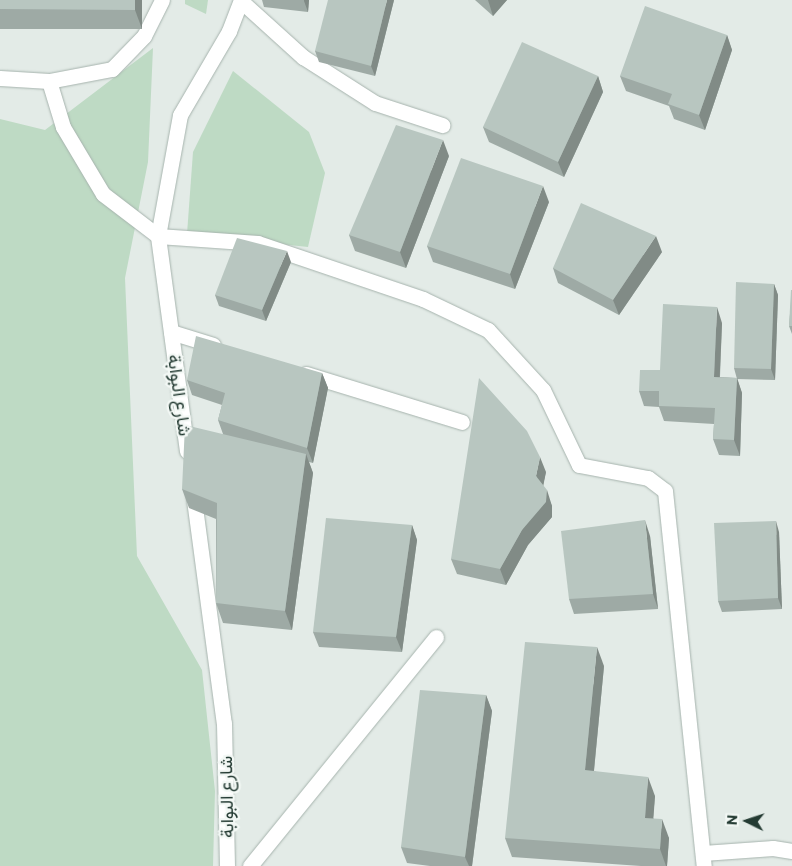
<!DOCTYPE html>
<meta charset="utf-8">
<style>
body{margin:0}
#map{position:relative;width:792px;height:866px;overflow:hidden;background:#e3ebe7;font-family:Commissioner,Vazirmatn,sans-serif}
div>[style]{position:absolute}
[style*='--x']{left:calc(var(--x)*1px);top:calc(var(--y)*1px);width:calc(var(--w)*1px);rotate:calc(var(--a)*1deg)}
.green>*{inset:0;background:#bedac4}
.roads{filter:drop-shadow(0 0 1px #a6b3ad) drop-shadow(0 0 1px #a6b3ad)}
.service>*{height:15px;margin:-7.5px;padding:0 7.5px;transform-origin:7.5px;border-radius:7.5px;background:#fff}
.minor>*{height:15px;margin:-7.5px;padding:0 7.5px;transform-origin:7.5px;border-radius:7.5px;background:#fff}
.wall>*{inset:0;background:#9eaaa5}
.shaded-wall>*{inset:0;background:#818b86}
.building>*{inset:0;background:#b8c6c0}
span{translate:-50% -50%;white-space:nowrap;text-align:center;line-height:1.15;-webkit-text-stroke:4.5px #f3f8f5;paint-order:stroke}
.street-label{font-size:18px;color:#243b33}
.north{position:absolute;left:722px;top:796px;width:50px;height:50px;-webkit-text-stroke:4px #f3f8f5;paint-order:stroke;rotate:274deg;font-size:14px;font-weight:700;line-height:20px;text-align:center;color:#243b33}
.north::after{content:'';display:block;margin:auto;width:18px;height:22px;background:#243b33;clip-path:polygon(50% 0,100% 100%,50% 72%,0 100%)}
</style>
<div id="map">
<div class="green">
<i style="clip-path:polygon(185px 0,208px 0,206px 14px,185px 4px)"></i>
<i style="clip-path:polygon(153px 48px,148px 162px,125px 278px,137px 556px,202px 670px,215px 791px,213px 866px,0 866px,0 119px,45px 130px)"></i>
<i style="clip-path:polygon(233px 71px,309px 132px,325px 173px,308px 247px,187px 234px,193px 152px)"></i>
</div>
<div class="roads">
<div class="service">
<i style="--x:0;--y:78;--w:49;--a:3.5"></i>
<i style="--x:49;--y:81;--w:64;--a:-10.8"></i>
<i style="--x:112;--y:69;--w:46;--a:-45.9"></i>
<i style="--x:144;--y:36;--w:40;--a:-63.4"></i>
<i style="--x:49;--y:81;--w:48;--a:73.1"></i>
<i style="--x:63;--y:127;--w:78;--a:59.2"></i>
<i style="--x:103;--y:194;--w:69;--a:37.4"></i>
<i style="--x:250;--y:866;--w:295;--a:-50.9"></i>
</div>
<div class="minor">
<i style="--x:241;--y:1;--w:84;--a:42.1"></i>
<i style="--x:303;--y:57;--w:85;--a:32.6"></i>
<i style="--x:375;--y:103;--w:71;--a:18.2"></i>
<i style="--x:158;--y:236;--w:100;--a:4"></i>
<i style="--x:258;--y:243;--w:174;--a:18.7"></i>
<i style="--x:423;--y:299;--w:72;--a:25.5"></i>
<i style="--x:488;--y:330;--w:81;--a:47.5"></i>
<i style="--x:543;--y:390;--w:83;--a:64.4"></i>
<i style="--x:579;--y:465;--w:70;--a:10.7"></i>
<i style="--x:648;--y:478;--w:21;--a:37"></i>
<i style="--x:665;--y:491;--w:377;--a:84.1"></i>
<i style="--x:171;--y:332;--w:44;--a:17.2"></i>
<i style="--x:306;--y:374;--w:163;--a:17.1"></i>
<i style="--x:187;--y:451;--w:217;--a:-97.7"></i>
<i style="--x:158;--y:236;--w:123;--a:-79.7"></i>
<i style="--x:180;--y:115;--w:97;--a:-59.7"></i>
<i style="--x:229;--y:31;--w:33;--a:-69"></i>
<i style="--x:193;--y:492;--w:233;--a:82.4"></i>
<i style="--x:224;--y:723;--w:143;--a:88.8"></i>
<i style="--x:703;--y:853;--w:70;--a:-4.1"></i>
<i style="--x:773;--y:848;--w:19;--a:9"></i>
</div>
</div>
<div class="wall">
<i style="clip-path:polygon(0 0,142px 0,142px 29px,0 29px)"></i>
<i style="clip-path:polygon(262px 0,309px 0,308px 12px,264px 7px)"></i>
<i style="clip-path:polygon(394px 0,375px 76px,319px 62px,315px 51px)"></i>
<i style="clip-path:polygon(475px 0,507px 0,493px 16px)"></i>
<i style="clip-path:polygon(727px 35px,732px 50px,705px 130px,674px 119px,669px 106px,626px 91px,620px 76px)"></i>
<i style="clip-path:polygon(598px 76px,603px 92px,564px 177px,489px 142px,483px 127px)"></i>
<i style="clip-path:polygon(449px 156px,406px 268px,355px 251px,349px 235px)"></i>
<i style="clip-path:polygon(549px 202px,515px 289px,433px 262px,427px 246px)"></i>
<i style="clip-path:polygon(662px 252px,619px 315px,558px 283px,553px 268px)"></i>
<i style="clip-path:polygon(291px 262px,266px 321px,219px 306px,215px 295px)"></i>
<i style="clip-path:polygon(774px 284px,778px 295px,775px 380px,737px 379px,734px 368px)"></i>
<i style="clip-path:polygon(792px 290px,792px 334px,789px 326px)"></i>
<i style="clip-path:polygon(722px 323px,720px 377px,737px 378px,742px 393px,740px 456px,719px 455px,713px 439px,714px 424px,664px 421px,659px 407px,644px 406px,639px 391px,660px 370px)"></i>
<i style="clip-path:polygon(322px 373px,328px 388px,313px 463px,309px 462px,313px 473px,292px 630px,223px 623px,216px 603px,216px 519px,189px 508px,182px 489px,223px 434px,218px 420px,222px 405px,192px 395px,187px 380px)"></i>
<i style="clip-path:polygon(546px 472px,543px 485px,552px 506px,552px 517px,528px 545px,506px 585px,457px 574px,451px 559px)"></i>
<i style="clip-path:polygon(412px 525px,417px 540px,402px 652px,319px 647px,313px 632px)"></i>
<i style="clip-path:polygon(779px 532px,782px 609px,722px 612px,718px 601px)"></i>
<i style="clip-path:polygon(650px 536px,658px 609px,574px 614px,569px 599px)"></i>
<i style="clip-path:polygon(604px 666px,594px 771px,655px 796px,653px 818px,669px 838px,667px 866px,641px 866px,512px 857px,505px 838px)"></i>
<i style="clip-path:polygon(486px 695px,492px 711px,472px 866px,430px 866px,407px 863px,401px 847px)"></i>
</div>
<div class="shaded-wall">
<i style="clip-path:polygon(135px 0,142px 0,142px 29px,135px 10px)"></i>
<i style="clip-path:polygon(304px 0,309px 0,308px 12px,304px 1px)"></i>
<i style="clip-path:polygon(387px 0,394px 0,375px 76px,371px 66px)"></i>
<i style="clip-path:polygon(488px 0,507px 0,493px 16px)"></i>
<i style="clip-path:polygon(727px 35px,732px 50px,705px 130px,699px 115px)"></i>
<i style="clip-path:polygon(598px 76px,603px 92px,564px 177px,558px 162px)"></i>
<i style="clip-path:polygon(443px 140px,449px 156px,406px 268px,400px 252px)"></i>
<i style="clip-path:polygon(543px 186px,549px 202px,515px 289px,510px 274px)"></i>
<i style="clip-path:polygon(656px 236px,662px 252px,619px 315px,613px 300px)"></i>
<i style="clip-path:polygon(287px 251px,291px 262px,266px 321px,262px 310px)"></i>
<i style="clip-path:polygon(774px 284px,778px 295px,775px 380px,771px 369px)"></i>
<i style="clip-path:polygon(717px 307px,722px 323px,719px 392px,714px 377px)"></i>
<i style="clip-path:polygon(322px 373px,328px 388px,313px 463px,307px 448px)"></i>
<i style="clip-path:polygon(737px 378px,742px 393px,740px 456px,734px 440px)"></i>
<i style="clip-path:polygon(306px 454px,313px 473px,292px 630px,285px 611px)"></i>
<i style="clip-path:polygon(540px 457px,546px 472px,542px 492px,536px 476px)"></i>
<i style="clip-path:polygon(547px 490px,552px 506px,552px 517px,528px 545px,506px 585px,500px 569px,522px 530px)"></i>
<i style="clip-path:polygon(645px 520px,650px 536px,658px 609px,653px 594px)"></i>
<i style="clip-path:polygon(776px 521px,779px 532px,782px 609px,778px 598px)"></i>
<i style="clip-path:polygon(412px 525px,417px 540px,402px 652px,396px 637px)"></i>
<i style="clip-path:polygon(597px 647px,604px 666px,592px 790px,585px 770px)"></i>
<i style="clip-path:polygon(486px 695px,492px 711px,472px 866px,469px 866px,465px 857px)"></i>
<i style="clip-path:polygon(648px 777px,655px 796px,652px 837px,645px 818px)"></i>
<i style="clip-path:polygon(662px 819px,669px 838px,667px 866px,666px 866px,660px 849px)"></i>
</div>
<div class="building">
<i style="clip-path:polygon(0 0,135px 0,135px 10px,0 9px)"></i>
<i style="clip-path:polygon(328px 0,387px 0,371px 66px,315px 51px)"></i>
<i style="clip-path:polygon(645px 6px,727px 35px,699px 115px,668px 104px,672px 94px,620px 76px)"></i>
<i style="clip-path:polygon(522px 42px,598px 76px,558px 162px,483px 127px)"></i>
<i style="clip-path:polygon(396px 125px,443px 140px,400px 252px,349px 235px)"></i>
<i style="clip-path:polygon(461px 158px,543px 186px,510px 274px,427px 246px)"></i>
<i style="clip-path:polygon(581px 203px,656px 236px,613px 300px,553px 268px)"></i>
<i style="clip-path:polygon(237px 238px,287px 251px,262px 310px,215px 295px)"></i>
<i style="clip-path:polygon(736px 282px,774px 284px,771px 369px,734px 368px)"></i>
<i style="clip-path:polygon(791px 290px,792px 290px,792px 326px,789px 326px)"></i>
<i style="clip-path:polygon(663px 304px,717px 307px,714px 377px,737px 378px,734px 440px,713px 439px,715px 408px,659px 406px,659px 391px,639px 391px,640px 370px,660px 370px)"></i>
<i style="clip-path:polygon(196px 336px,322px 373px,307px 448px,218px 420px,225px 393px,187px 380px)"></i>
<i style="clip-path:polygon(479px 378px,527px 431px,540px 457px,536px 476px,547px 490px,546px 502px,522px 530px,500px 569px,451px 559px)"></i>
<i style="clip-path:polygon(185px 425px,306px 454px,285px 611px,216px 603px,217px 503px,182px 489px)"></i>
<i style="clip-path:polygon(326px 518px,412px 525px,396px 637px,313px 632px)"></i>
<i style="clip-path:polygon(645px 520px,653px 594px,569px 599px,561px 531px)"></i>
<i style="clip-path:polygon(776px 521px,778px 598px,718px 601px,714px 523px)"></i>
<i style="clip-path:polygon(525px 642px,597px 647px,585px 770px,648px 777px,645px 818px,662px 819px,660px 849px,505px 838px)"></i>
<i style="clip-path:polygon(420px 690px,486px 695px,465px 857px,401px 847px)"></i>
</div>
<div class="street-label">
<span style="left:180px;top:395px;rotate:82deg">شارع البوابة</span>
<span style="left:226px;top:797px;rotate:-91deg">شارع البوابة</span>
</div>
<div class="north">N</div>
</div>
